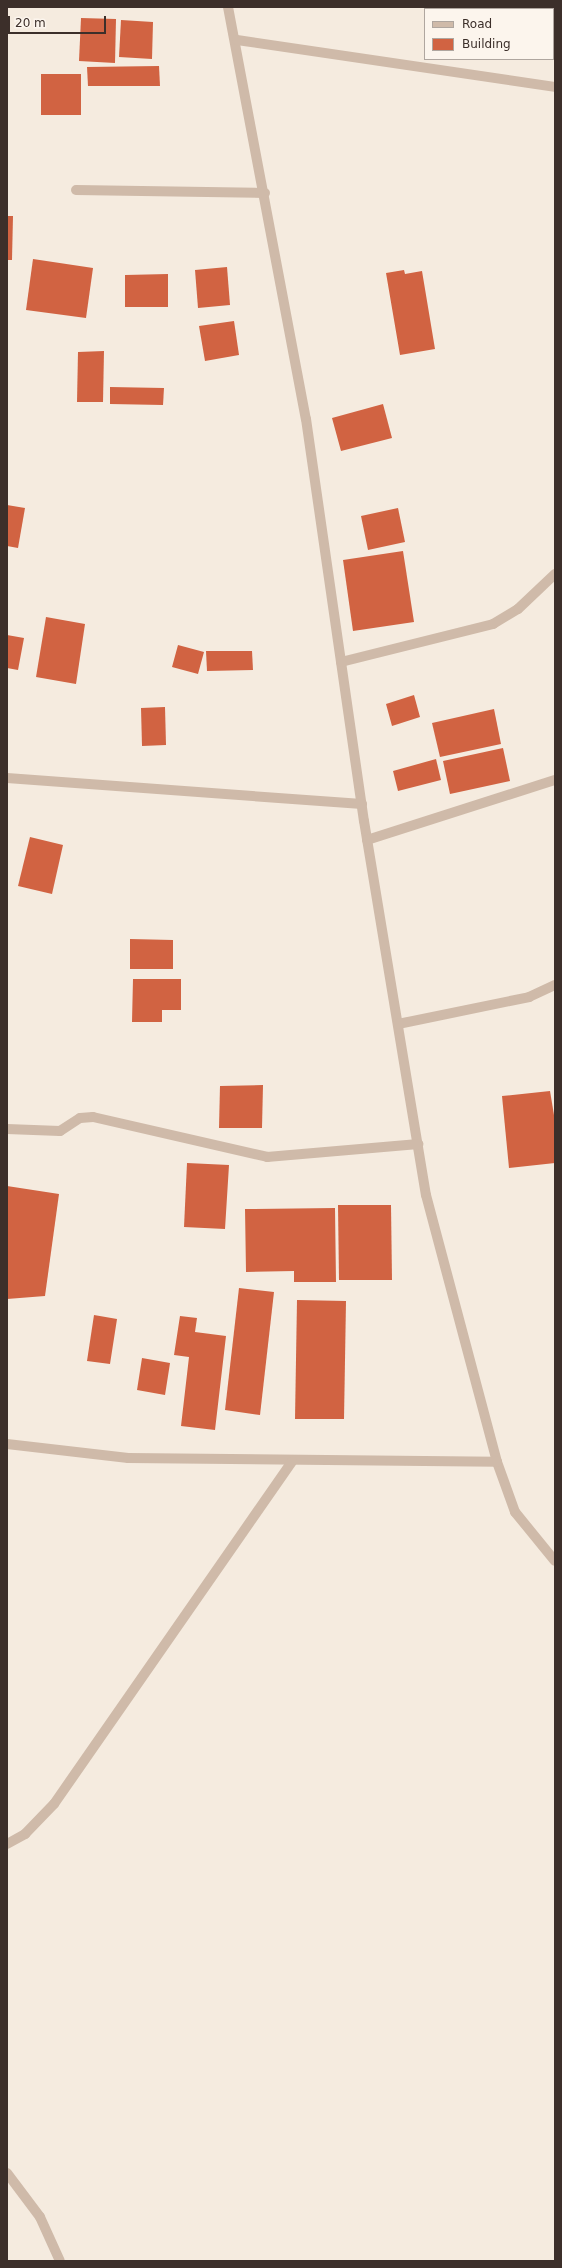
<!DOCTYPE html>
<style>
body{margin:0}
#map{position:relative;width:562px;height:2268px;overflow:hidden;background:#f5ebdf;font-family:"DejaVu Sans",sans-serif}
div>[style]{position:absolute}
[style*='--x']{left:calc(var(--x)*1px);top:calc(var(--y)*1px);width:calc(var(--w)*1px);rotate:calc(var(--a)*1deg)}
.building>*{inset:0;background:#d16342}
.minor>*{height:10px;margin:-5px;padding:0 5px;transform-origin:5px;border-radius:5px;background:#cfbaa9}
span{translate:-50% -50%;white-space:nowrap;text-align:center;line-height:1.15;-webkit-text-stroke:3.5px #fcf5ed;paint-order:stroke}
.frame{position:absolute;inset:0;border:8px solid #3c2f2a;pointer-events:none}
.legend{position:absolute;left:424px;top:8px;width:130px;height:52px;box-sizing:border-box;background:#fcf5ed;border:1px solid #afa69f;margin:0;padding:5px 7px;list-style:none;font-size:12px;color:#3c2f2a}
.legend li{display:flex;align-items:center;gap:8px;height:20px}
.legend b{width:20px;border:1px solid #afa69f}
.scale{position:absolute;left:8px;top:16px;width:98px;height:18px;box-sizing:border-box;border:2px solid #3c2f2a;border-top:0;padding-left:5px;font-size:12px;line-height:14px;white-space:nowrap;color:#3c2f2a;-webkit-text-stroke:3px #fcf5ed;paint-order:stroke}
</style>
<div id="map">
<div class="building">
<i style="clip-path:polygon(81px 18px,116px 19px,115px 63px,79px 61px)"></i>
<i style="clip-path:polygon(121px 20px,153px 22px,152px 59px,119px 57px)"></i>
<i style="clip-path:polygon(159px 66px,160px 86px,88px 86px,87px 67px)"></i>
<i style="clip-path:polygon(41px 74px,81px 74px,81px 115px,41px 115px)"></i>
<i style="clip-path:polygon(7px 216px,13px 216px,12px 260px,7px 260px)"></i>
<i style="clip-path:polygon(33px 259px,93px 268px,86px 318px,26px 310px)"></i>
<i style="clip-path:polygon(227px 267px,230px 305px,198px 308px,195px 270px)"></i>
<i style="clip-path:polygon(404px 270px,405px 274px,422px 271px,435px 349px,400px 355px,386px 273px)"></i>
<i style="clip-path:polygon(168px 274px,168px 307px,125px 307px,125px 275px)"></i>
<i style="clip-path:polygon(234px 321px,239px 355px,205px 361px,199px 326px)"></i>
<i style="clip-path:polygon(104px 351px,103px 402px,77px 402px,78px 352px)"></i>
<i style="clip-path:polygon(110px 387px,164px 388px,163px 405px,110px 404px)"></i>
<i style="clip-path:polygon(383px 404px,392px 438px,341px 451px,332px 418px)"></i>
<i style="clip-path:polygon(7px 505px,25px 508px,18px 548px,7px 546px)"></i>
<i style="clip-path:polygon(398px 508px,405px 542px,368px 550px,361px 516px)"></i>
<i style="clip-path:polygon(403px 551px,414px 622px,353px 631px,343px 560px)"></i>
<i style="clip-path:polygon(46px 617px,85px 624px,76px 684px,36px 677px)"></i>
<i style="clip-path:polygon(7px 635px,24px 638px,18px 670px,7px 668px)"></i>
<i style="clip-path:polygon(178px 645px,204px 652px,198px 674px,172px 667px)"></i>
<i style="clip-path:polygon(206px 651px,252px 651px,253px 670px,207px 671px)"></i>
<i style="clip-path:polygon(414px 695px,420px 717px,392px 726px,386px 704px)"></i>
<i style="clip-path:polygon(165px 707px,166px 745px,142px 746px,141px 708px)"></i>
<i style="clip-path:polygon(494px 709px,501px 744px,440px 757px,432px 723px)"></i>
<i style="clip-path:polygon(503px 748px,510px 781px,450px 794px,443px 761px)"></i>
<i style="clip-path:polygon(436px 759px,441px 780px,398px 791px,393px 771px)"></i>
<i style="clip-path:polygon(30px 837px,63px 845px,52px 894px,18px 886px)"></i>
<i style="clip-path:polygon(130px 939px,173px 940px,173px 969px,130px 969px)"></i>
<i style="clip-path:polygon(133px 979px,181px 979px,181px 1010px,162px 1010px,162px 1022px,132px 1022px)"></i>
<i style="clip-path:polygon(263px 1085px,262px 1128px,219px 1128px,220px 1086px)"></i>
<i style="clip-path:polygon(550px 1091px,555px 1121px,555px 1163px,509px 1168px,502px 1096px)"></i>
<i style="clip-path:polygon(187px 1163px,229px 1165px,225px 1229px,184px 1227px)"></i>
<i style="clip-path:polygon(7px 1186px,59px 1194px,45px 1296px,7px 1299px)"></i>
<i style="clip-path:polygon(338px 1205px,391px 1205px,392px 1280px,339px 1280px)"></i>
<i style="clip-path:polygon(335px 1208px,336px 1282px,294px 1282px,294px 1271px,246px 1272px,245px 1209px)"></i>
<i style="clip-path:polygon(239px 1288px,274px 1292px,260px 1415px,225px 1410px)"></i>
<i style="clip-path:polygon(297px 1300px,346px 1301px,344px 1419px,295px 1419px)"></i>
<i style="clip-path:polygon(94px 1315px,117px 1319px,110px 1364px,87px 1361px)"></i>
<i style="clip-path:polygon(180px 1316px,197px 1318px,195px 1332px,226px 1336px,215px 1430px,181px 1426px,189px 1357px,174px 1355px)"></i>
<i style="clip-path:polygon(142px 1358px,170px 1363px,165px 1395px,137px 1390px)"></i>
</div>
<div class="minor">
<i style="--x:228;--y:7;--w:419;--a:79.3"></i>
<i style="--x:306;--y:419;--w:406;--a:81.8"></i>
<i style="--x:364;--y:821;--w:379;--a:80.6"></i>
<i style="--x:426;--y:1195;--w:276;--a:75.1"></i>
<i style="--x:497;--y:1462;--w:53;--a:70.2"></i>
<i style="--x:515;--y:1512;--w:63;--a:50.8"></i>
<i style="--x:237;--y:40;--w:321;--a:8.4"></i>
<i style="--x:76;--y:190;--w:189;--a:0.9"></i>
<i style="--x:341;--y:662;--w:157;--a:-14"></i>
<i style="--x:493;--y:624;--w:29;--a:-31"></i>
<i style="--x:518;--y:609;--w:51;--a:-43.4"></i>
<i style="--x:7;--y:778;--w:356;--a:4.2"></i>
<i style="--x:367;--y:840;--w:197;--a:-17.7"></i>
<i style="--x:398;--y:1024;--w:134;--a:-11.6"></i>
<i style="--x:529;--y:997;--w:29;--a:-25"></i>
<i style="--x:7;--y:1129;--w:53;--a:2.2"></i>
<i style="--x:60;--y:1131;--w:24;--a:-33"></i>
<i style="--x:80;--y:1118;--w:13;--a:-4"></i>
<i style="--x:93;--y:1117;--w:179;--a:12.9"></i>
<i style="--x:267;--y:1157;--w:152;--a:-4.9"></i>
<i style="--x:7;--y:1444;--w:122;--a:6.6"></i>
<i style="--x:128;--y:1458;--w:369;--a:0.6"></i>
<i style="--x:7;--y:1844;--w:21;--a:-29"></i>
<i style="--x:25;--y:1834;--w:42;--a:-46"></i>
<i style="--x:54;--y:1804;--w:417;--a:-55.2"></i>
<i style="--x:7;--y:2173;--w:55;--a:53.1"></i>
<i style="--x:40;--y:2217;--w:48;--a:65.6"></i>
</div>
<div class="frame"></div>
<ul class="legend">
<li><b style="height:5px;background:#cfbaa9"></b>Road</li>
<li><b style="height:11px;background:#d16342"></b>Building</li>
</ul>
<div class="scale">20 m</div>
</div>
